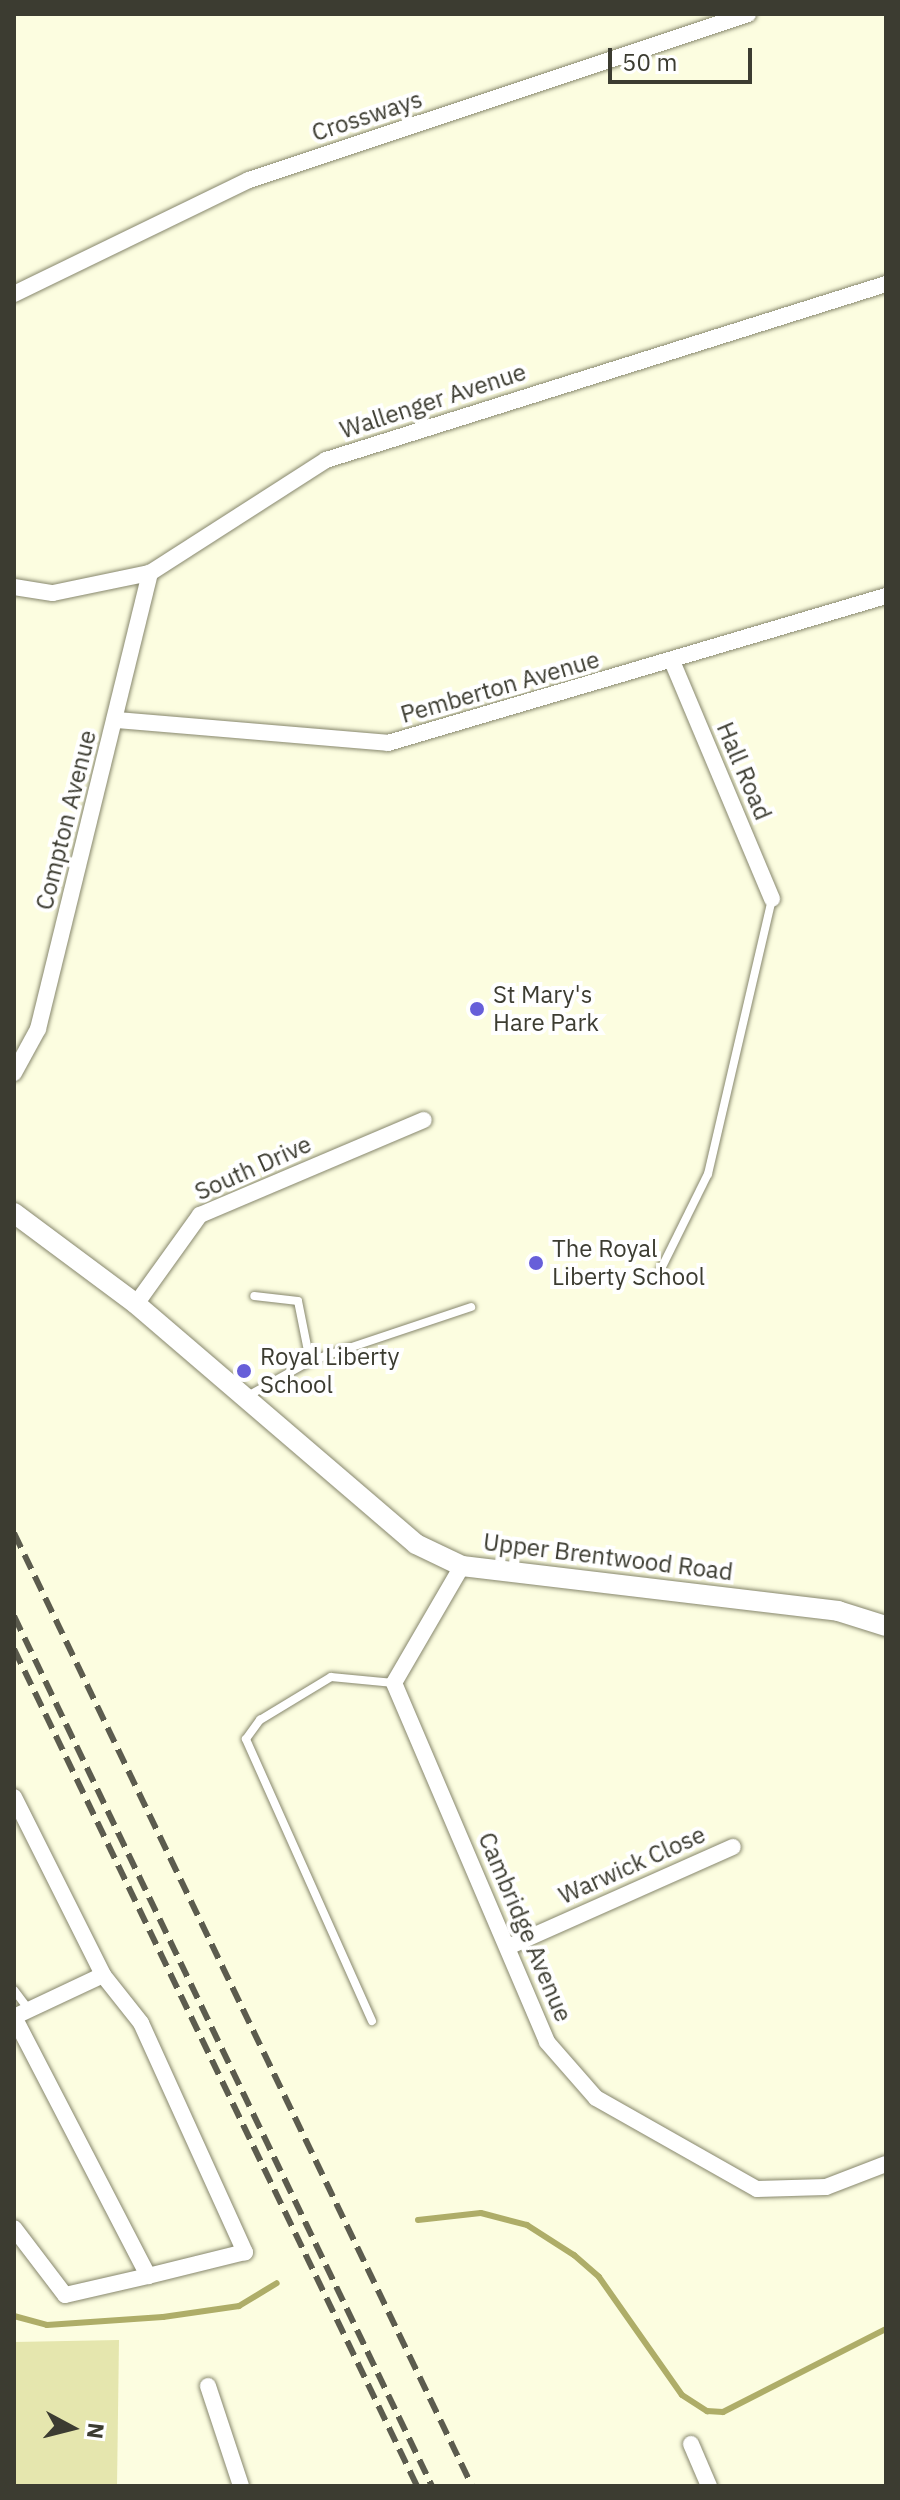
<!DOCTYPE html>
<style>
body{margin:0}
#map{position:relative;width:900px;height:2500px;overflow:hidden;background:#fcfde0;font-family:"IBM Plex Sans",sans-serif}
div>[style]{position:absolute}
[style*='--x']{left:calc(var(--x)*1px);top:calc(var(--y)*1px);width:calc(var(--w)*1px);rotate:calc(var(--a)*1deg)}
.green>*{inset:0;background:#e5e6ae}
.stream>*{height:6px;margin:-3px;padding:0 3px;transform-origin:3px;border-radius:3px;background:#aead68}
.roads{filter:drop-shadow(0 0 2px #87876d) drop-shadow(0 0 2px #87876d)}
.service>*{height:8px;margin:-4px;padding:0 4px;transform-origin:4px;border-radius:4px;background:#fff}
.minor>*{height:16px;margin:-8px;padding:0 8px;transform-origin:8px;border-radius:8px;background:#fff}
.tertiary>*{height:20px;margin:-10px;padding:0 10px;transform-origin:10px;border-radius:10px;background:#fff}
.rail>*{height:6px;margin-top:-3px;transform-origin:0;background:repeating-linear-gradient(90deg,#5c5c4e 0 16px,transparent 0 24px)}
.dots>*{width:22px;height:22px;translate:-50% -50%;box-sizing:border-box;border:4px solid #fff;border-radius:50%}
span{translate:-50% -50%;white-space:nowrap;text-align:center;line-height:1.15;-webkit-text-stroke:8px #fff;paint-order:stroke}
.street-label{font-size:24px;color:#3c3c31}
.poi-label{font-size:24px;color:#3c3c31}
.left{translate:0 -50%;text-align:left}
.frame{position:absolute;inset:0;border:16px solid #3c3c31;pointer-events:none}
.north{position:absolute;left:32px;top:2388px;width:80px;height:80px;-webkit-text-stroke:6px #fff;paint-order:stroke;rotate:97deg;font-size:22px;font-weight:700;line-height:32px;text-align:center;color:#3c3c31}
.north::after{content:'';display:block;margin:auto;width:28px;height:36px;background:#3c3c31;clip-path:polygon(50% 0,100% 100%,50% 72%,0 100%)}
.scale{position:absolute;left:608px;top:48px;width:144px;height:36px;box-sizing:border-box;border:4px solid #3c3c31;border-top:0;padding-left:10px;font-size:24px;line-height:28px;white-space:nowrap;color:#3c3c31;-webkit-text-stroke:6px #fff;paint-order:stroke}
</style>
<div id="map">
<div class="green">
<i style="clip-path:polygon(119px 2340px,117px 2486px,14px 2486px,14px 2342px)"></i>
</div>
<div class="stream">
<i style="--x:418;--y:2220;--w:63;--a:-6.3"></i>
<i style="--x:481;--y:2213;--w:48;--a:14.6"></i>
<i style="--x:527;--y:2225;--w:56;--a:32.6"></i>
<i style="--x:574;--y:2255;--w:33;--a:41"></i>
<i style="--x:599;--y:2277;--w:144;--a:54.9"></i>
<i style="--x:682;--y:2395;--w:30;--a:33"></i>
<i style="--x:707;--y:2411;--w:16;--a:4"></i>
<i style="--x:723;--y:2412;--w:183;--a:-27"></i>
<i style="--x:14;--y:2316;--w:34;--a:15"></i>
<i style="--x:47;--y:2325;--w:116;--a:-3.9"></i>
<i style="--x:163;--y:2317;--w:77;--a:-8.2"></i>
<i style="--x:239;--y:2306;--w:44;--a:-31.2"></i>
</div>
<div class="roads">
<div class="service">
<i style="--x:660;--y:1271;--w:108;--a:-63.7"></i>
<i style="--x:708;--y:1174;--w:282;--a:-76.9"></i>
<i style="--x:310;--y:1361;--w:170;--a:-18.5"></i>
<i style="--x:246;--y:1397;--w:73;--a:-29.4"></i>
<i style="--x:310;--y:1361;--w:61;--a:-101.3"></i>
<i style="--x:298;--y:1301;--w:44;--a:-173.5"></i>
<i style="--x:14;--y:1990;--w:25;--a:53"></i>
<i style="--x:372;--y:2021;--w:309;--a:-114.1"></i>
<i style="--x:246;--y:1739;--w:24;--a:-54"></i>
<i style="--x:260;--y:1720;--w:83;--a:-31.2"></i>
<i style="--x:331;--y:1677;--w:63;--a:5.4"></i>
</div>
<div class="minor">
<i style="--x:14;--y:294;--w:261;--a:-25.9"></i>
<i style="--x:249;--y:180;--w:526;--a:-18.4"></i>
<i style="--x:14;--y:587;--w:39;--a:9"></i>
<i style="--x:53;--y:593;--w:99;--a:-11.7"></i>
<i style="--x:150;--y:573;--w:209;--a:-32.7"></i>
<i style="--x:326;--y:460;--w:587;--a:-17.45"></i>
<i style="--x:672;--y:661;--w:258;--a:67.2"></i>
<i style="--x:116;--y:720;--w:273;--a:4.8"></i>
<i style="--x:388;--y:743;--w:519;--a:-16.45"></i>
<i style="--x:14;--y:1073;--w:50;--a:-61.4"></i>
<i style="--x:38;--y:1029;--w:470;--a:-76.2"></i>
<i style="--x:136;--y:1304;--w:110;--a:-54.3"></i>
<i style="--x:200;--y:1215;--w:243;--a:-23"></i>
<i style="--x:462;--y:1566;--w:135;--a:120.2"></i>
<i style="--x:394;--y:1683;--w:390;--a:66.9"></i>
<i style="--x:547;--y:2042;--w:74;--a:48.8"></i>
<i style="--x:596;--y:2098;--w:185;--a:29.5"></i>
<i style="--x:757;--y:2189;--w:69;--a:-1.7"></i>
<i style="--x:826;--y:2187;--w:64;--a:-21"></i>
<i style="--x:14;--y:1797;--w:199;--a:63.4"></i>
<i style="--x:103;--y:1975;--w:96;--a:154.8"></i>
<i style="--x:508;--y:1947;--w:246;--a:-24"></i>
<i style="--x:103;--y:1975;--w:61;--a:51.6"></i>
<i style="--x:141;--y:2023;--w:252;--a:65.6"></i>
<i style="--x:245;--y:2252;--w:100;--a:166.1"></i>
<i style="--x:14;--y:2017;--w:292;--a:62.6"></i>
<i style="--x:148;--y:2276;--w:85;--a:167.1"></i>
<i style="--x:65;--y:2295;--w:84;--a:-127.3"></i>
<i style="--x:208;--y:2386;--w:105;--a:71.7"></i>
<i style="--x:691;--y:2444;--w:46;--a:66.8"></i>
</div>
<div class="tertiary">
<i style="--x:14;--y:1213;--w:152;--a:36.7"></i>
<i style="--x:136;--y:1304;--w:369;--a:40.6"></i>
<i style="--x:416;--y:1544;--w:51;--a:25.6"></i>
<i style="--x:462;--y:1566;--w:379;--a:6.8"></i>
<i style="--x:838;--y:1611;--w:50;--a:17.4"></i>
</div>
</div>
<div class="rail">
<i style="--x:14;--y:1533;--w:1057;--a:64.33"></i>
<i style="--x:14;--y:1616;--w:965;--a:64.34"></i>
<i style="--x:14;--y:1649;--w:929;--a:64.29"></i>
</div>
<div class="dots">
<i style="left:477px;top:1009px;background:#675fd9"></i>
<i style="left:536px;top:1263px;background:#675fd9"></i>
<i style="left:244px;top:1371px;background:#675fd9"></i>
</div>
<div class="street-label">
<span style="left:367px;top:116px;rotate:-18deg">Crossways</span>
<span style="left:433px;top:401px;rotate:-18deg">Wallenger Avenue</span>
<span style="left:500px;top:687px;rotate:-16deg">Pemberton Avenue</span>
<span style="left:744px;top:771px;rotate:67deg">Hall Road</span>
<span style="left:66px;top:820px;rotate:-76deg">Compton Avenue</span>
<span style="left:253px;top:1168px;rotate:-24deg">South Drive</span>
<span style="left:608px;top:1557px;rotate:7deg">Upper Brentwood Road</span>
<span style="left:632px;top:1865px;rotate:-24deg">Warwick Close</span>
<span style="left:525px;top:1927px;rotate:67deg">Cambridge Avenue</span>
</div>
<div class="poi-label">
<span class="left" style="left:493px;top:1009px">St Mary's<br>Hare Park</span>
<span class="left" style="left:552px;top:1263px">The Royal<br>Liberty School</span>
<span class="left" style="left:260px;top:1371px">Royal Liberty<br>School</span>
</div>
<div class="frame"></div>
<div class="north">N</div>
<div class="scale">50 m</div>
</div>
